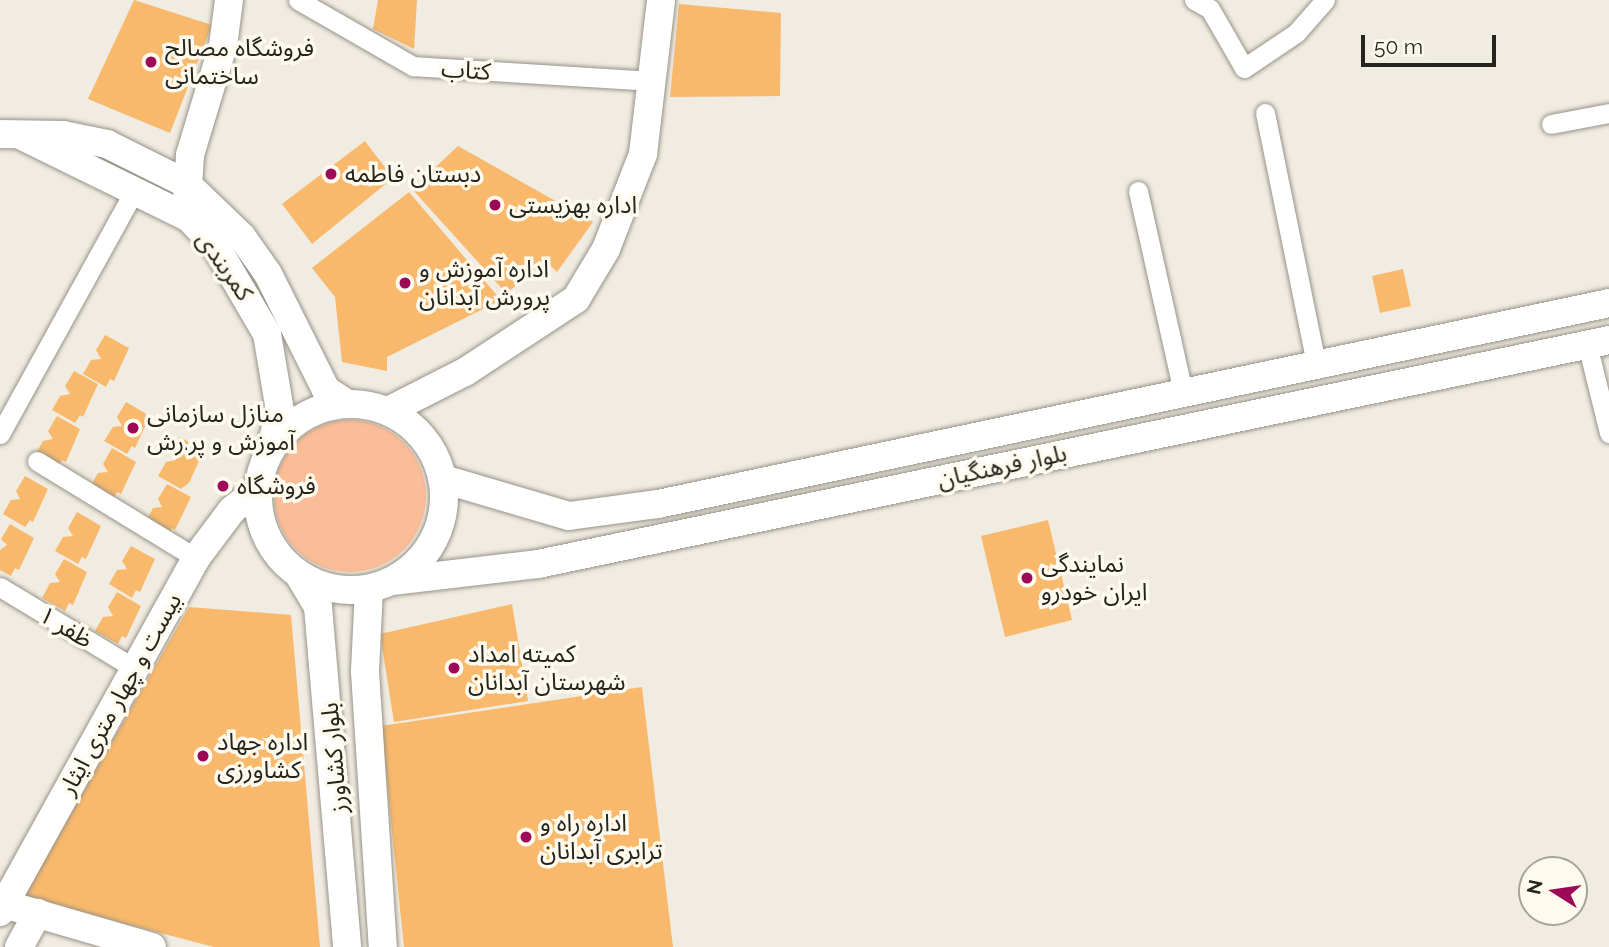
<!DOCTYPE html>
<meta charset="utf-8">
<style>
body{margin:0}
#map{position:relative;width:1609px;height:947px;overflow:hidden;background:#f1ece1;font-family:Raleway,"Noto Sans Arabic",sans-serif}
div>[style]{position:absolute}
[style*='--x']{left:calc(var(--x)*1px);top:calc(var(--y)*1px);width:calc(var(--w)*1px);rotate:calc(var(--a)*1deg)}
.green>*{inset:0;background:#fbbd97}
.round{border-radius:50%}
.building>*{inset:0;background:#f8b96c}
.roads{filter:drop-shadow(0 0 2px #979388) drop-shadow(0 0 2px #979388)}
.street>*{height:19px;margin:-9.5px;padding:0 9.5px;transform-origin:9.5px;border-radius:9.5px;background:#fff}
.secondary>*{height:28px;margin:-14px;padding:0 14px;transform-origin:14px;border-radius:14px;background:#fff}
.secondary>.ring{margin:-14px;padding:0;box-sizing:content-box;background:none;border:28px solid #fff;border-radius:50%}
.dots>*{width:19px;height:19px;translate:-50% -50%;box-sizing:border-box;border:4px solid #fefaee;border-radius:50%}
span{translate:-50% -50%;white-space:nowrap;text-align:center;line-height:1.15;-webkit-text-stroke:7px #fefaee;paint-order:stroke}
.poi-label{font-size:24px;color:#25241f}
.left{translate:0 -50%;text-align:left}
.street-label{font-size:24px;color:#25241f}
.north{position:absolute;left:1518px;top:856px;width:70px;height:70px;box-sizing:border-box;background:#fefaee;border:2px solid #a7a49b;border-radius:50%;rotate:282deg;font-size:19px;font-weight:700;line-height:28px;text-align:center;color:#25241f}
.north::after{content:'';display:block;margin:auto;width:24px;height:32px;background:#9c0956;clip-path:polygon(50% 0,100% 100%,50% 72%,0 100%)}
.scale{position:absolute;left:1361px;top:35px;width:135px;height:32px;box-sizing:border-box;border:4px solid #25241f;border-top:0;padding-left:9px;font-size:21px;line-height:24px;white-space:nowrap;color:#25241f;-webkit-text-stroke:5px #fefaee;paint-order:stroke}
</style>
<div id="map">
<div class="green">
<i class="round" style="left:274px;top:420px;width:152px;height:152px"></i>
</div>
<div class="building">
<i style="clip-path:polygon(134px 0,212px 25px,170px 133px,88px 99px)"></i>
<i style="clip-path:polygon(378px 0,417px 0,414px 49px,373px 29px)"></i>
<i style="clip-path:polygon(679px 4px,781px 13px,780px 96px,670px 97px)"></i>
<i style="clip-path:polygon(365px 141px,393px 178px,312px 244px,282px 204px)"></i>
<i style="clip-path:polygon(458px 146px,593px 222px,557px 272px,544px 260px,536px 272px,506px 293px,412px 189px)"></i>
<i style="clip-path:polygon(409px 192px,501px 300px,387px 357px,387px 371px,342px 362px,335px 297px,312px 268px)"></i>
<i style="clip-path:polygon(1403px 269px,1411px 306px,1380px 313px,1372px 276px)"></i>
<i style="clip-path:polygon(105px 335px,129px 348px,114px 381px,110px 379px,106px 387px,83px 374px,91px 360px,101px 359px,96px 350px)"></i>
<i style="clip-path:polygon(74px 371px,98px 384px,83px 417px,80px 415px,75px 423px,52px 410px,60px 396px,70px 394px,65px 386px)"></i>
<i style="clip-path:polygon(126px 402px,150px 416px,135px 448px,132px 446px,127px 454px,104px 441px,113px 427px,122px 426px,117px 417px)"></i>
<i style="clip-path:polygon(57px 416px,80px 429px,66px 462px,62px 460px,58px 468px,35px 455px,43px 441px,53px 439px,48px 431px)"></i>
<i style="clip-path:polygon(180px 437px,204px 450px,189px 483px,181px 489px,158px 476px,166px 462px,176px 460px,171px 452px)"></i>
<i style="clip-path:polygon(112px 448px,136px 462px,121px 494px,117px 492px,113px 500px,90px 487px,98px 473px,108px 472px,103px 464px)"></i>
<i style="clip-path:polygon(25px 476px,48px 489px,33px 522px,30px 520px,25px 527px,3px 514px,11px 500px,20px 499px,16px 491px)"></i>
<i style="clip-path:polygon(167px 484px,191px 497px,175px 530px,172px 528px,168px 536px,145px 523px,153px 508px,162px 507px,158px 499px)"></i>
<i style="clip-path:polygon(77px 512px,101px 526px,86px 559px,82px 557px,78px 564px,55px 551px,63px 537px,73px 536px,68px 528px)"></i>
<i style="clip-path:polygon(1048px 520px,1072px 620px,1005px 637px,981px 536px)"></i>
<i style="clip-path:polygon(10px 524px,34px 538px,19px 570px,15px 568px,11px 576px,0 570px,0 550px,7px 545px,1px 539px)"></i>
<i style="clip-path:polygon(131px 546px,155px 559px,140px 592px,136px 590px,132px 598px,109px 584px,117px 570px,127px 569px,122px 561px)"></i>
<i style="clip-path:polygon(64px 559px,87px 572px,73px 605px,69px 603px,65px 611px,42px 598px,50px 583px,60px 582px,55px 574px)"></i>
<i style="clip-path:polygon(117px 592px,141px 606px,126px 638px,122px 636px,118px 644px,95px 631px,103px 617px,113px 616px,108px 607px)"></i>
<i style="clip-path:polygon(512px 604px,528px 701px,394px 722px,380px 634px)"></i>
<i style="clip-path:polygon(189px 607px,291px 615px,320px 947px,214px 947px,23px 897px)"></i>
<i style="clip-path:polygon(642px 687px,673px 947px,404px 947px,381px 726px)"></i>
</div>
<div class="roads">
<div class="street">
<i style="--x:298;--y:0;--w:133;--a:29.9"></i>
<i style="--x:413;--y:66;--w:239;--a:3.6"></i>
<i style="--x:1194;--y:0;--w:18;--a:29"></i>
<i style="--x:1210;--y:9;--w:68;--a:60"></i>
<i style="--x:1244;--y:68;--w:63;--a:-33.9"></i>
<i style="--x:1296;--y:33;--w:44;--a:-48.7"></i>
<i style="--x:1265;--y:113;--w:256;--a:78.5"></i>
<i style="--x:1551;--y:124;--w:59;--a:-10.7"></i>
<i style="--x:1138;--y:191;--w:207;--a:77.4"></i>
<i style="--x:1587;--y:344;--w:92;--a:76.1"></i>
<i style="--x:0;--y:434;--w:280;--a:-61.1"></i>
<i style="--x:37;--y:461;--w:186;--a:31.4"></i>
<i style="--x:0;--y:587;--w:154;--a:31.2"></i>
</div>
<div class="secondary">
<i style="--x:0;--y:134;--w:63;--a:0.9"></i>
<i style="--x:63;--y:135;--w:45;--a:11.6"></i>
<i style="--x:107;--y:144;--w:89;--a:26.6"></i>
<i style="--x:187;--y:184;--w:76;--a:43.9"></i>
<i style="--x:242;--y:237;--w:45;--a:54.9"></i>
<i style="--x:268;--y:274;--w:130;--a:63.4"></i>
<i style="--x:326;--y:390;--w:24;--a:33"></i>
<i style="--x:24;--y:137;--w:184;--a:26.1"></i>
<i style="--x:189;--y:218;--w:37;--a:46"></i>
<i style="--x:215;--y:245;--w:103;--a:59.7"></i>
<i style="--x:267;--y:334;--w:78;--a:80.4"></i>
<i style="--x:280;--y:411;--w:36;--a:104"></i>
<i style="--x:187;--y:202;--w:47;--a:-86.3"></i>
<i style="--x:190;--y:155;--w:114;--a:-73.2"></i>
<i style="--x:223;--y:46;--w:46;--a:-82.6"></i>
<i class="ring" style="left:258px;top:404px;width:158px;height:158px"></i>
<i style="--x:388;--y:411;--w:86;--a:-26.9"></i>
<i style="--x:465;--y:372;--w:133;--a:-33.3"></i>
<i style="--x:576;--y:299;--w:58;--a:-59"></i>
<i style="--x:606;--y:249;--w:102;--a:-68.7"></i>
<i style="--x:643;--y:154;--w:155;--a:-83.3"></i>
<i style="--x:443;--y:479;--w:131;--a:16.4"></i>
<i style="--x:569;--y:516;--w:90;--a:-7.7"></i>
<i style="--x:658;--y:504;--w:972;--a:-11.93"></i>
<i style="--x:299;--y:575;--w:37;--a:59"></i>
<i style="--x:318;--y:607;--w:341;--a:85.1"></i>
<i style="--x:393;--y:581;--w:146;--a:-6.7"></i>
<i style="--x:538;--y:564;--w:1094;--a:-11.81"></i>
<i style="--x:369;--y:589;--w:83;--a:92.8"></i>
<i style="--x:365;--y:672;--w:276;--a:86.3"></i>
<i style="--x:4;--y:904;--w:154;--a:16.2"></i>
<i style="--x:0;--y:912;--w:405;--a:-61"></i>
<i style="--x:196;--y:558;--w:60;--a:-53.1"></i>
<i style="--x:232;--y:510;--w:33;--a:-38"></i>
<i style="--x:19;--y:947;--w:39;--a:-61"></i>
</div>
</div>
<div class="dots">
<i style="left:151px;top:62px;background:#9c0956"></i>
<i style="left:331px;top:174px;background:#9c0956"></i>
<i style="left:495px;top:205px;background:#9c0956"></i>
<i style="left:405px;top:283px;background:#9c0956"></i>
<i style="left:133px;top:428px;background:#9c0956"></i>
<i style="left:223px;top:486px;background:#9c0956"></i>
<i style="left:1027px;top:578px;background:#9c0956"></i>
<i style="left:454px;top:668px;background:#9c0956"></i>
<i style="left:203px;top:756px;background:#9c0956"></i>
<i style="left:526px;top:837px;background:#9c0956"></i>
</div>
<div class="poi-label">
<span class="left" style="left:165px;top:62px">فروشگاه مصالح<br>ساختمانی</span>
<span class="left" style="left:345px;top:174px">دبستان فاطمه</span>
<span class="left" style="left:509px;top:205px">اداره بهزیستی</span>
<span class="left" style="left:419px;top:283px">اداره آموزش و<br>پرورش آبدانان</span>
<span class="left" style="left:147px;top:428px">منازل سازمانی<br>آموزش و پر.رش</span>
<span class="left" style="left:237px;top:486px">فروشگاه</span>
<span class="left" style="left:1041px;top:578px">نمایندگی<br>ایران خودرو</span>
<span class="left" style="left:468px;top:668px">کمیته امداد<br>شهرستان آبدانان</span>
<span class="left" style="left:217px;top:756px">اداره جهاد<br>کشاورزی</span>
<span class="left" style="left:540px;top:837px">اداره راه و<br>ترابری آبدانان</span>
</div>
<div class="street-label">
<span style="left:466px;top:70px;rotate:4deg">کتاب</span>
<span style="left:225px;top:266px;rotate:55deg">کمربندی</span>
<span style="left:1002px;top:466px;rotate:-12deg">بلوار فرهنگیان</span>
<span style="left:66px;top:627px;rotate:31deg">ظفر ۱</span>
<span style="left:120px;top:694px;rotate:-61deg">بیست و چهار متری ایثار</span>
<span style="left:334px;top:758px;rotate:-95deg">بلوار کشاورز</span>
</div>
<div class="north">N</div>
<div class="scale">50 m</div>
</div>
